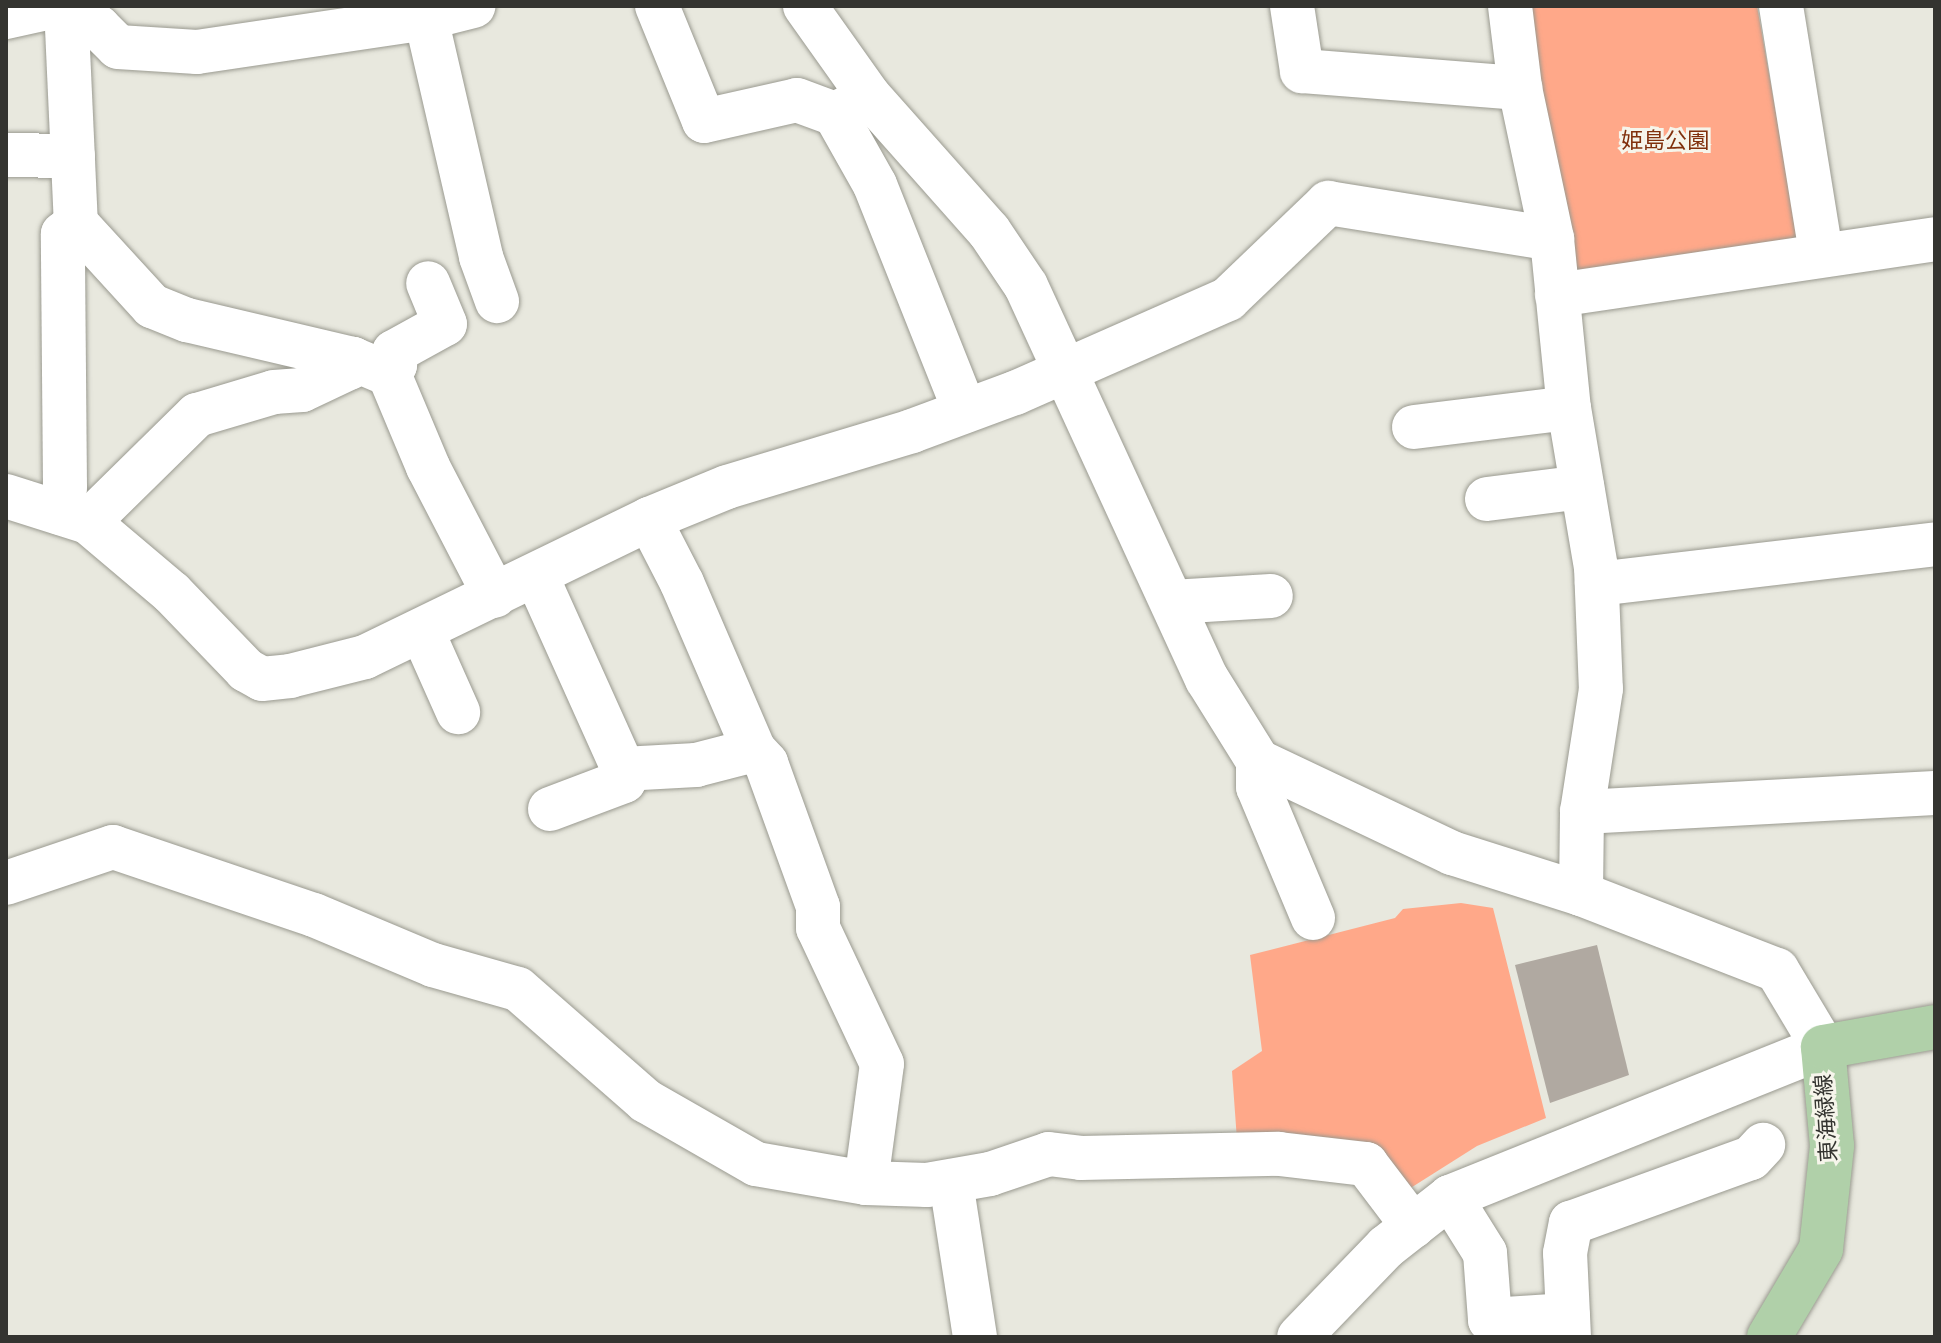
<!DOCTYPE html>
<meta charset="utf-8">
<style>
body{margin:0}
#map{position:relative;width:1941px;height:1343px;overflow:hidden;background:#e8e8de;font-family:Mulish,"Noto Sans JP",sans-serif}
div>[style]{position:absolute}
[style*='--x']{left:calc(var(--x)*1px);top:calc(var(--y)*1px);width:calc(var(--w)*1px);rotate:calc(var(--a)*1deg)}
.green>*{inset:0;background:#ffa889}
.building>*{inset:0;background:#b0a9a1}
.roads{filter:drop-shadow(0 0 2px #9a9a90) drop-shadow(0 0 2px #9a9a90)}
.minor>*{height:44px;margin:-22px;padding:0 22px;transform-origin:22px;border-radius:22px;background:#fff}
.major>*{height:44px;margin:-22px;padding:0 22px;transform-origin:22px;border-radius:22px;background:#b0d0a9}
span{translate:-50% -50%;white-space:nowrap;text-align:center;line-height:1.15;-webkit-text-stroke:6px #f6f5eb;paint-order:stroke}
.park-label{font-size:22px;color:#80300c}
.street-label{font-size:22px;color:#343430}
.frame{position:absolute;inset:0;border:8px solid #343430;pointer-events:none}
</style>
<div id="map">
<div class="green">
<i style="clip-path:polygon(1528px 6px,1757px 6px,1799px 243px,1571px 283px)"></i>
<i style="clip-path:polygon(1461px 903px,1493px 908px,1546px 1118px,1477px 1146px,1409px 1189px,1237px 1140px,1232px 1071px,1262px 1051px,1250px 955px,1395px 918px,1403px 909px)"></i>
</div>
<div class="building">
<i style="clip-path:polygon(1597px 945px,1629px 1075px,1550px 1103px,1515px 965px)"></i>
</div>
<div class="roads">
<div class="minor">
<i style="--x:66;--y:6;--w:217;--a:87.4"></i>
<i style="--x:76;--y:223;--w:113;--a:47.5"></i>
<i style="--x:152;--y:306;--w:38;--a:22"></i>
<i style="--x:187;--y:320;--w:171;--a:13.2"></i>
<i style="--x:353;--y:359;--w:39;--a:23"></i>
<i style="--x:389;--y:374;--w:101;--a:67.2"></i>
<i style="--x:428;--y:467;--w:145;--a:62.6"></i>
<i style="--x:657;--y:6;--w:124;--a:67.8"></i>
<i style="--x:704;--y:121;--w:95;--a:-12.7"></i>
<i style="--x:797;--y:100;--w:40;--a:20.2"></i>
<i style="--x:835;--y:114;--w:28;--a:-27"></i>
<i style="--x:805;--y:6;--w:110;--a:54.6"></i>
<i style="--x:869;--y:96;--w:181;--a:48.4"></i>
<i style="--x:989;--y:231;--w:66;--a:56.1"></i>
<i style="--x:1026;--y:286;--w:433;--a:65.3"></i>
<i style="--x:1207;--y:679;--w:97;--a:58.1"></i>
<i style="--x:1258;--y:761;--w:215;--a:25.4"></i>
<i style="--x:1452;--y:853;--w:135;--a:17.6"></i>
<i style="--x:1581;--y:894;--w:210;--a:21.2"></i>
<i style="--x:1777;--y:970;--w:90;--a:59.1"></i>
<i style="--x:1823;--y:1047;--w:402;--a:158.1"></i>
<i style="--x:1450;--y:1197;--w:81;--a:142"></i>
<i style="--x:1386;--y:1247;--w:125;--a:134"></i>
<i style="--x:1292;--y:6;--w:66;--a:81.3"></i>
<i style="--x:1302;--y:71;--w:219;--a:4.5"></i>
<i style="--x:1510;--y:6;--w:83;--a:83"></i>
<i style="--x:1520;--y:88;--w:154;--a:78"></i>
<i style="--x:1552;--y:239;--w:170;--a:84.3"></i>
<i style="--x:1569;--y:408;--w:161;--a:80.4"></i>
<i style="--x:1596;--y:567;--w:122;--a:87.7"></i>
<i style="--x:1601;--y:689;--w:124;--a:98.8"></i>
<i style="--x:1582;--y:812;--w:82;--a:90.7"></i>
<i style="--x:1781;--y:6;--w:237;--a:80.8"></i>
<i style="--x:6;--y:17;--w:51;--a:-12.4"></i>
<i style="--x:67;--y:17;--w:33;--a:18"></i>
<i style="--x:98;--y:27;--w:28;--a:45"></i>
<i style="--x:118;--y:47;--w:79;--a:3.6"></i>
<i style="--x:197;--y:52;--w:232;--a:-8.4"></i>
<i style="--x:426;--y:18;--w:49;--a:-14.3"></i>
<i style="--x:426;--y:18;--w:245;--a:77"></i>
<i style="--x:481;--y:257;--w:47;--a:70"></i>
<i style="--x:835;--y:114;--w:81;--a:60.6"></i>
<i style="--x:875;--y:185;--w:243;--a:68.3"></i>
<i style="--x:6;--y:155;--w:67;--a:0.9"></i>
<i style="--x:1557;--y:295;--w:382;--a:-8.4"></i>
<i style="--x:389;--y:374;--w:11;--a:-56"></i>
<i style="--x:395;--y:365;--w:13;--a:-94"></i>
<i style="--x:394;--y:352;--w:58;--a:-28.8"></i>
<i style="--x:445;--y:324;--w:44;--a:-112.5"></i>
<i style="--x:1414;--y:427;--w:156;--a:-7"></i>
<i style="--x:6;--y:496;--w:86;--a:17.6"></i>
<i style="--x:88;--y:522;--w:110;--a:40.2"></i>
<i style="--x:172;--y:593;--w:107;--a:46.1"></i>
<i style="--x:246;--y:670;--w:18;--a:29"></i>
<i style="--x:262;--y:679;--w:28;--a:-6"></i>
<i style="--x:290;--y:676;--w:77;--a:-14.2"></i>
<i style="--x:365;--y:657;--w:316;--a:-25.9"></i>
<i style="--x:649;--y:519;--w:84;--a:-22.3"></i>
<i style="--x:727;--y:487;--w:193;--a:-16.8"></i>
<i style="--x:912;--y:431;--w:110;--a:-20.3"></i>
<i style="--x:1015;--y:393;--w:233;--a:-23.8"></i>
<i style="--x:1228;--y:299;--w:139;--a:-43.8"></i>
<i style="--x:1328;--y:203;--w:227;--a:9.1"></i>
<i style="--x:1487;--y:499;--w:96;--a:-7.2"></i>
<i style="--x:60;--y:513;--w:26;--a:-79"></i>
<i style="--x:65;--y:487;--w:253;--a:-90.5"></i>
<i style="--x:63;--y:234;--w:17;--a:-40"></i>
<i style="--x:649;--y:519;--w:72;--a:62.7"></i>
<i style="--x:682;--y:583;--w:182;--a:66.7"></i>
<i style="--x:754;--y:750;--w:18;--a:47"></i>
<i style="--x:766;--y:763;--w:153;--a:70.1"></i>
<i style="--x:818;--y:907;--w:21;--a:90"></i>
<i style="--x:818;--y:928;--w:150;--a:64.8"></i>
<i style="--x:882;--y:1064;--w:120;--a:97.7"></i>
<i style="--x:88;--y:522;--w:153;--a:-44.5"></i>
<i style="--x:197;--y:415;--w:80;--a:-16.6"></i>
<i style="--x:274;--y:392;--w:28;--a:-4"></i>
<i style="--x:302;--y:390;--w:52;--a:-25.1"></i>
<i style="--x:349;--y:368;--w:10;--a:-66"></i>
<i style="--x:536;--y:575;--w:213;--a:65.8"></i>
<i style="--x:623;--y:769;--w:73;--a:-3.1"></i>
<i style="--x:696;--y:765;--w:60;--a:-14.5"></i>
<i style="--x:1597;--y:584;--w:340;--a:-6.7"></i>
<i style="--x:1172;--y:602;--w:99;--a:-3.5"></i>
<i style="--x:422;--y:631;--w:89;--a:66"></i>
<i style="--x:1258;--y:761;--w:26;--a:90"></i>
<i style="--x:1258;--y:787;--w:142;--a:67.2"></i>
<i style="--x:550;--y:809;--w:79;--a:-20.7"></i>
<i style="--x:624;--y:781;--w:12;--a:-95"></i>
<i style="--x:1582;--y:812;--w:354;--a:-3.1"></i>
<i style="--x:6;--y:883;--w:113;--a:-18.6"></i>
<i style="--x:113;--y:847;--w:212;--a:18.7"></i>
<i style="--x:314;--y:915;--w:129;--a:22.8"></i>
<i style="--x:433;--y:965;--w:88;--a:15.8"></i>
<i style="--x:518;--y:989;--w:170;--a:41.2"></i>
<i style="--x:646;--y:1101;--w:127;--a:29.8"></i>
<i style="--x:756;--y:1164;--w:112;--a:9.8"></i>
<i style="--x:866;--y:1183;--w:61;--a:1.9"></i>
<i style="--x:927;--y:1185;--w:64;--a:-9.9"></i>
<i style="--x:990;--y:1174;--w:62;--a:-18.7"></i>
<i style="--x:1049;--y:1154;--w:32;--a:7"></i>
<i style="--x:1081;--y:1158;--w:198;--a:-1.2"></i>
<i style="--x:1279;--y:1154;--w:88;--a:6.6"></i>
<i style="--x:1366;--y:1164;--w:78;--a:52.8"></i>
<i style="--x:951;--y:1182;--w:157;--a:81.2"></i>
<i style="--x:1450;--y:1197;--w:66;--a:58"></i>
<i style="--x:1485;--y:1253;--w:67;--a:85.7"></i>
<i style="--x:1490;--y:1320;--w:78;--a:-3.7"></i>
<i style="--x:1569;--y:1337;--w:84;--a:-92.7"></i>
<i style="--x:1565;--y:1253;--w:31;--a:-79"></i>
<i style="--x:1571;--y:1223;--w:191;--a:-19.9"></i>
<i style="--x:1751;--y:1158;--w:18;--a:-47"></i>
</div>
<div class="major">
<i style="--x:1769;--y:1337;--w:102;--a:-59.4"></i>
<i style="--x:1821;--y:1249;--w:104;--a:-83.9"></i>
<i style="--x:1832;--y:1146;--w:99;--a:-95.2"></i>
<i style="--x:1823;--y:1047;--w:114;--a:-10.1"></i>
</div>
</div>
<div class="park-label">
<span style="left:1665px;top:141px">姫島公園</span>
</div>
<div class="street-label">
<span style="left:1826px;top:1118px;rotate:-94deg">東海緑線</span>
</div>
<div class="frame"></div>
</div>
